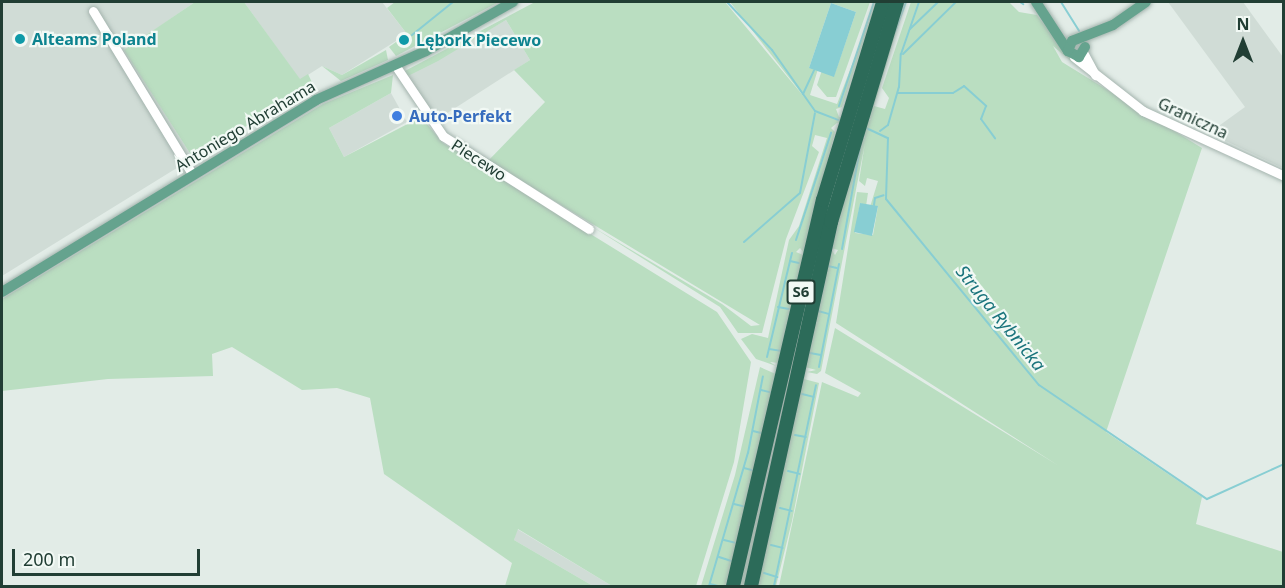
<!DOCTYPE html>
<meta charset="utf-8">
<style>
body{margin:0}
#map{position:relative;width:1285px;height:588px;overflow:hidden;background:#e2ece7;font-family:"Noto Sans",sans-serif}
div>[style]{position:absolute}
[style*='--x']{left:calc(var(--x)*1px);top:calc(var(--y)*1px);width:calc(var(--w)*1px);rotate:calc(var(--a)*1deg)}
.built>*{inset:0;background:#d0dcd6}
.green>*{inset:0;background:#badec1}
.water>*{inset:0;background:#88ced3}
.stream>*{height:2px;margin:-1px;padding:0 1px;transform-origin:1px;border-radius:1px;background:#88ced3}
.roads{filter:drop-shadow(0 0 2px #a4b4ae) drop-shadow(0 0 2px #a4b4ae)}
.minor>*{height:9px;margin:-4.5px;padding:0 4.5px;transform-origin:4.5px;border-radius:4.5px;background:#fff}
.major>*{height:10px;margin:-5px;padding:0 5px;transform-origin:5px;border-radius:5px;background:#65a38e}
.highway>*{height:14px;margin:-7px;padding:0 7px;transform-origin:7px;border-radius:7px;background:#2c6b59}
.dots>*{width:16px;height:16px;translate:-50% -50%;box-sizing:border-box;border:3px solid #f2f9f5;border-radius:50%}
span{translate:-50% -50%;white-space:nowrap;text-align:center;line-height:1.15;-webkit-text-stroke:4.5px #f2f9f5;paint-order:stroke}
.shield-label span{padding:2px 4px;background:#f2f9f5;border:2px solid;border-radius:4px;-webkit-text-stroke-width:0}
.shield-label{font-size:15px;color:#213e34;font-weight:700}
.culture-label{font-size:16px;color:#0d838f;font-weight:700}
.left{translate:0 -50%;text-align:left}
.shop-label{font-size:16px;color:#366cbe;font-weight:700}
.street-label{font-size:16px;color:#213e34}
.water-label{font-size:18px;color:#1a747c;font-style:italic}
.frame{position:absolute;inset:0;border:3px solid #213e34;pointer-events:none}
.north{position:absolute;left:1213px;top:12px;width:60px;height:60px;-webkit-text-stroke:4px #f2f9f5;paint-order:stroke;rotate:0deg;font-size:16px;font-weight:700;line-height:24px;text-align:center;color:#213e34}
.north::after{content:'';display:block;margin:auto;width:21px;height:27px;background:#213e34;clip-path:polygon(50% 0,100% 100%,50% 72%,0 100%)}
.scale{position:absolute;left:12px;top:549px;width:188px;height:27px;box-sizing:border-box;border:3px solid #213e34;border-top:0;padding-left:8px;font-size:18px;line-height:21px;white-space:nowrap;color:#213e34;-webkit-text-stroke:4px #f2f9f5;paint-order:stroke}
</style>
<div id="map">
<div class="built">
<i style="clip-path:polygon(2px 2px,195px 2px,125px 50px,193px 158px,2px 276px)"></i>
<i style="clip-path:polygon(244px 2px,382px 2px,407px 34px,342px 75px,322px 66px,300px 80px)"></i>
<i style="clip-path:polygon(1168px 2px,1243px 2px,1283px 57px,1283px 168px,1209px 133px,1245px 107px)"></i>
<i style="clip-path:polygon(506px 20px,530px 60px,435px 121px,406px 77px)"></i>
<i style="clip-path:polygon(391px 93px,407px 122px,344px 157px,329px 128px)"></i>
<i style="clip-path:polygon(517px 529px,612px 586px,593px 586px,514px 540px)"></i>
</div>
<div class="green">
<i style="clip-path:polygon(195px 2px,244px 2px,300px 79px,308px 74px,316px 91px,305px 91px,193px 158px,124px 50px)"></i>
<i style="clip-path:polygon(395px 2px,499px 2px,396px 56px,389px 47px,407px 34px,387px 8px)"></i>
<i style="clip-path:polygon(535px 2px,725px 2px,805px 98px,730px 2px,870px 2px,836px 97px,827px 97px,817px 85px,822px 70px,834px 76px,856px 12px,831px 3px,809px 68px,818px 69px,810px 95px,837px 104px,876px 2px,842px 107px,836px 109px,839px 117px,864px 124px,871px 119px,866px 117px,905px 2px,874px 106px,885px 109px,889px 98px,882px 88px,911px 2px,1009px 2px,1019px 12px,1037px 15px,1073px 63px,1053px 46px,1062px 62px,1202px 148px,1106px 432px,1202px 497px,1196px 524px,1283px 552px,1283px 586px,779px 586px,822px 382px,858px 397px,861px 393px,825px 373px,835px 328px,1059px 466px,836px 323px,857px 192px,868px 193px,866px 206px,860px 203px,855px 233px,873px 235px,878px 206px,870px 207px,878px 181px,867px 178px,865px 186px,859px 181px,865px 143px,821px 371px,817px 374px,807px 372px,816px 370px,805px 367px,831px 249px,835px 255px,838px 250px,831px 248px,860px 138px,865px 138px,862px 130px,837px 123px,831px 128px,835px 132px,804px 253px,800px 248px,796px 252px,803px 255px,779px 363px,770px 362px,776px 366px,756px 359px,741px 339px,752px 334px,768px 338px,789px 240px,799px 226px,827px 138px,815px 135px,812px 146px,819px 152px,786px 239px,762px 333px,738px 333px,720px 307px,591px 226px,722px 304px,751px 326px,760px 325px,488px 161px,545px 102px,514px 70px,530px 60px,506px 20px,438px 61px,406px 77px,403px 72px)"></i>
<i style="clip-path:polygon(386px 50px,388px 60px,341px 81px,322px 66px,342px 75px)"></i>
<i style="clip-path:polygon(393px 75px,391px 93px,329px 128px,344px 157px,421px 117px,443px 143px,717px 312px,751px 362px,734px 462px,696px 586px,612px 586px,518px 529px,514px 540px,593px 586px,505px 586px,512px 563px,384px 474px,370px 398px,337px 388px,302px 390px,232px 347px,212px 354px,213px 376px,108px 379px,2px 391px,2px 299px,323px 104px)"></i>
<i style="clip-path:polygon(850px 132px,746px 586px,738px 586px,769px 472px,820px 229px)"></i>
<i style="clip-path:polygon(760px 367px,778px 375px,736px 548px,725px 586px,701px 586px,735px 475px)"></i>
<i style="clip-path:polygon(806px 368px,804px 379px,819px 383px,792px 521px,776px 586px,757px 586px)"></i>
</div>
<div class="water">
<i style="clip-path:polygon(831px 3px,856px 12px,834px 77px,809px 68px)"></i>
<i style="clip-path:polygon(860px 203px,878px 206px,872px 236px,854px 232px)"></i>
</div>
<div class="stream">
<i style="--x:727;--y:2;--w:66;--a:46.8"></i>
<i style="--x:772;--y:50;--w:75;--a:54.8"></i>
<i style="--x:815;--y:111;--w:26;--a:21"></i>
<i style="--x:1020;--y:2;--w:4;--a:34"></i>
<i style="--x:1061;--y:2;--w:34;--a:58"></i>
<i style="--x:910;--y:29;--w:39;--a:-44"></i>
<i style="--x:895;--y:32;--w:32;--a:-70"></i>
<i style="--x:412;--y:35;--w:53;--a:-38.8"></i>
<i style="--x:903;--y:54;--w:74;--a:-44.5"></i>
<i style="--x:898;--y:93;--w:55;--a:0"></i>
<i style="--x:953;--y:93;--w:13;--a:-32"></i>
<i style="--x:964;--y:86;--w:30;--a:42"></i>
<i style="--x:986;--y:106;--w:14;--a:111"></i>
<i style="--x:981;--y:119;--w:24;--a:54"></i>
<i style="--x:803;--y:94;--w:26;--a:-65"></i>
<i style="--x:839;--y:106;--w:110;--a:-71.4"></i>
<i style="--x:864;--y:127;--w:26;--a:25"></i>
<i style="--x:888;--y:138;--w:61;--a:91.9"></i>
<i style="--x:886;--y:199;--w:241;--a:50.6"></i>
<i style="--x:1039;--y:385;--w:203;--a:34.2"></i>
<i style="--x:1207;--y:499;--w:85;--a:-24.4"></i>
<i style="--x:880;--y:131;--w:10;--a:-37"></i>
<i style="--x:888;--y:125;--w:40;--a:-74"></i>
<i style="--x:899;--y:87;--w:33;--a:-87"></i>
<i style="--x:901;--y:54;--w:55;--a:-70.9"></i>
<i style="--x:874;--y:205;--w:7;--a:-82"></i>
<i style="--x:875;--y:198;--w:9;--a:-18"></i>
<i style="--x:796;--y:240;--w:113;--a:-71.9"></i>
<i style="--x:744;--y:242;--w:74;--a:-41.2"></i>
<i style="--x:800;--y:193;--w:81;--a:-79.4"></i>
<i style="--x:842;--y:249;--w:109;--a:-79.9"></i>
<i style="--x:790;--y:261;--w:9;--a:13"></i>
<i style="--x:828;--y:266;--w:9;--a:13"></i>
<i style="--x:778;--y:307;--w:11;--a:10"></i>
<i style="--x:818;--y:311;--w:11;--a:15"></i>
<i style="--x:769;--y:349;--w:12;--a:9"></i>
<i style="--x:810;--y:353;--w:11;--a:10"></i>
<i style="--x:767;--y:357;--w:107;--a:-76.5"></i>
<i style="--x:819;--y:367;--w:105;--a:-79"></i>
<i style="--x:761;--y:390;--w:12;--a:14"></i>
<i style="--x:802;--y:394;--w:12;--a:14"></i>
<i style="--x:753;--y:431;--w:12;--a:14"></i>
<i style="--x:795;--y:435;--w:11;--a:10"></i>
<i style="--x:744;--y:468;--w:11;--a:15"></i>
<i style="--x:788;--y:471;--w:12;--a:14"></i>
<i style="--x:734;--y:504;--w:12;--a:14"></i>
<i style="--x:780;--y:508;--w:12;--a:14"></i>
<i style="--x:724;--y:540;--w:12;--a:14"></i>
<i style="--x:771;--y:545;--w:12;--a:14"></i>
<i style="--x:719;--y:557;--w:13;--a:18"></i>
<i style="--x:764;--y:573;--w:14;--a:17"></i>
<i style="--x:710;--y:584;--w:8;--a:14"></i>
<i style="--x:709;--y:586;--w:139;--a:-73.7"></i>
<i style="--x:748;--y:453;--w:78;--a:-79"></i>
<i style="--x:774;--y:586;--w:205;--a:-78.2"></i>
</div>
<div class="roads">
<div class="minor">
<i style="--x:93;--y:11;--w:191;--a:58.7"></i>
<i style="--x:1084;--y:54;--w:24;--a:62"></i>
<i style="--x:1074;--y:57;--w:88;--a:38"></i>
<i style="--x:1143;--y:111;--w:155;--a:24.7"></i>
<i style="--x:395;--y:65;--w:86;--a:55.9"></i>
<i style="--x:443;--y:136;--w:173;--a:32.5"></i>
</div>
<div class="major">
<i style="--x:1036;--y:2;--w:59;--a:56.9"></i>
<i style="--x:1085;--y:47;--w:12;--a:121"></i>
<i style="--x:1079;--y:57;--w:13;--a:-151"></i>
<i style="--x:1068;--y:51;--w:11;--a:-68"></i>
<i style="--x:1072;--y:41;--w:44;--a:-21.3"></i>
<i style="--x:1113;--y:25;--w:40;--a:-34.9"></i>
<i style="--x:2;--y:292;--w:368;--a:-31.4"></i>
<i style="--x:316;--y:100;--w:120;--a:-24"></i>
<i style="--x:426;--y:51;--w:100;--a:-29.4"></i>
</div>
<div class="highway">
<i style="--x:733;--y:586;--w:396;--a:-76.9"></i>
<i style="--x:823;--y:200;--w:207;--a:-73.1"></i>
<i style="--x:751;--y:586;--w:373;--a:-77.6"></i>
<i style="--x:831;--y:222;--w:230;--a:-73.3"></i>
</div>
</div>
<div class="dots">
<i style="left:20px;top:39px;background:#0f9aa8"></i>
<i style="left:404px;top:40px;background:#0f9aa8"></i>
<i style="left:397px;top:116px;background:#3f7fe0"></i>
</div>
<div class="shield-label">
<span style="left:801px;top:292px">S6</span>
</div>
<div class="culture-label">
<span class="left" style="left:32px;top:39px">Alteams Poland</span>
<span class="left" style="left:416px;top:40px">Lębork Piecewo</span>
</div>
<div class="shop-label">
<span class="left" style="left:409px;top:116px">Auto-Perfekt</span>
</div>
<div class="street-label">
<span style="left:1193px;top:118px;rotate:25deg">Graniczna</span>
<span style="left:245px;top:126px;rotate:-31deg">Antoniego Abrahama</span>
<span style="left:479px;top:160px;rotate:33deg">Piecewo</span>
</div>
<div class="water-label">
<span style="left:1001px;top:318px;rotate:51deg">Struga Rybnicka</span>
</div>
<div class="frame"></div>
<div class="north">N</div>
<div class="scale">200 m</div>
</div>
